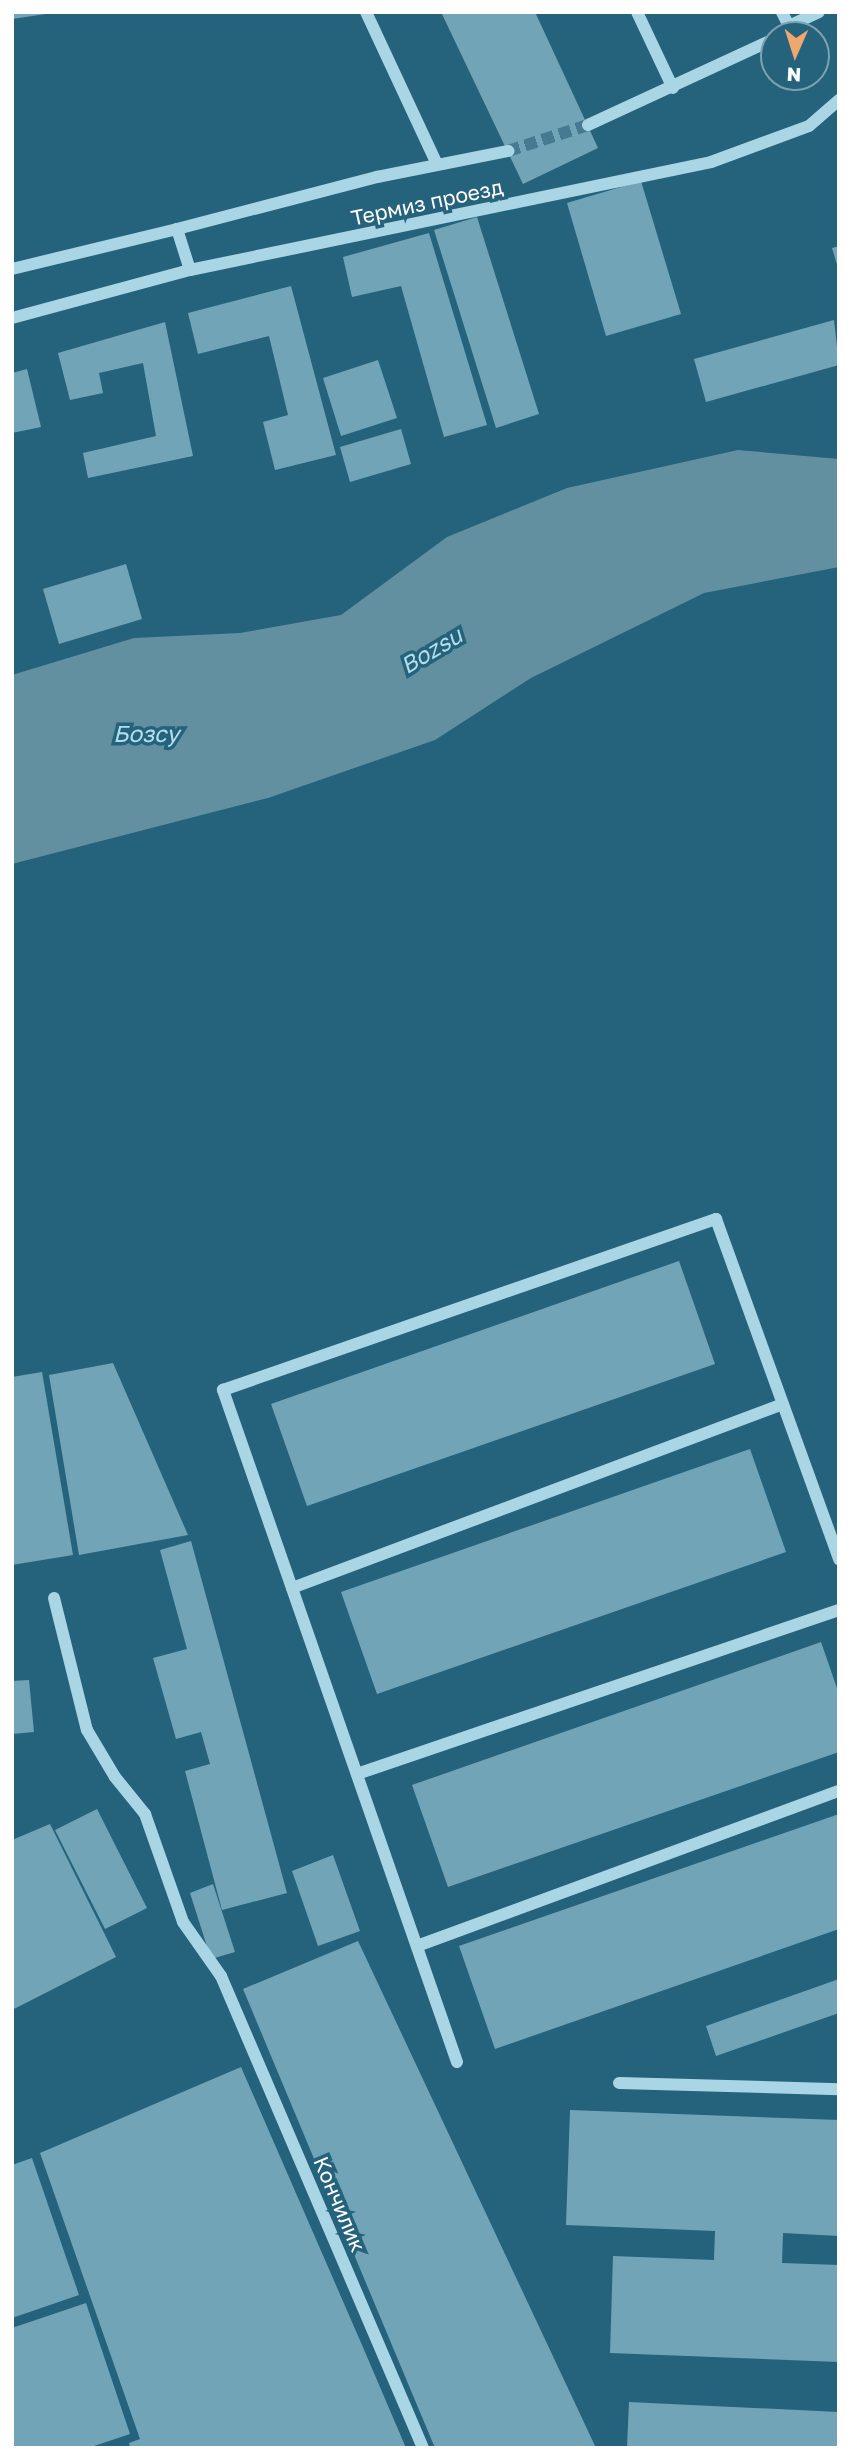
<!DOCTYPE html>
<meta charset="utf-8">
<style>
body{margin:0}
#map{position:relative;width:851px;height:2460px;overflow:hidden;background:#25637d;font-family:"Golos Text",sans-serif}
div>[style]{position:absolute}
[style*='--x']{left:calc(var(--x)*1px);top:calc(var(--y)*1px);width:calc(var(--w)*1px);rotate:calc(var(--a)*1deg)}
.water>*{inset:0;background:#6290a1}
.building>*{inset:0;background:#72a4b8}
.minor-tunnel>*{height:12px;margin-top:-6px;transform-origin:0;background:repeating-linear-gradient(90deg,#467a90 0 12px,transparent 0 18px)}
.minor>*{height:12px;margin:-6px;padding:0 6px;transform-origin:6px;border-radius:6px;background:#aad5e5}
span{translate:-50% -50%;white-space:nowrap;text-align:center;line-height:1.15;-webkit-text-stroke:7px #25637d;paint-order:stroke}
.street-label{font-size:21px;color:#fff}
.water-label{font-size:23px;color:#b5deed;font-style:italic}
.frame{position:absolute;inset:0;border:14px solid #fff;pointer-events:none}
.north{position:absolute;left:760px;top:21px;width:70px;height:70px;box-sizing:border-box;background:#25637d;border:2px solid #7ca1b1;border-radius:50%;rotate:183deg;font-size:19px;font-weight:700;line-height:28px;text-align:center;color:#fff}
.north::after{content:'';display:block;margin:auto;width:24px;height:32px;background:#efa76e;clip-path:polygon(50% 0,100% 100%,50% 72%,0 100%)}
</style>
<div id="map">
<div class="water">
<i style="clip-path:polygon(738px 450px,839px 459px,839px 567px,704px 593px,531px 678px,435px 740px,268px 798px,12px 864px,12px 675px,134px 638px,240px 633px,341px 615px,447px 537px,567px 488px)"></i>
</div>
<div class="building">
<i style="clip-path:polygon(12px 12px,46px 12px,46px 14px,12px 19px)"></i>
<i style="clip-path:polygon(441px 12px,535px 12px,598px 148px,523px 184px)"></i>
<i style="clip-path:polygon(641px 181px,681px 314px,606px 336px,567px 203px)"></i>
<i style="clip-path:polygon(477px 217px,539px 414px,496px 428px,434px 230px)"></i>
<i style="clip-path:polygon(429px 233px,487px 425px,444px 437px,401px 286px,352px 297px,343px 257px)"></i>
<i style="clip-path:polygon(839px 246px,839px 268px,838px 268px,832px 248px)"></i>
<i style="clip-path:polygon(291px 286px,336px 455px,275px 470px,263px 422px,288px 415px,269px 336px,198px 354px,188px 313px)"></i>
<i style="clip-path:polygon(834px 320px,839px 365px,706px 402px,694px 359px)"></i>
<i style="clip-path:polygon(165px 322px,193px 456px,88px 478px,83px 453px,156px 436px,143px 363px,99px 373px,103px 393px,70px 400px,58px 353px)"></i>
<i style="clip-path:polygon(378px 360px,397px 418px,341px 436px,323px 378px)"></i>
<i style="clip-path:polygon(27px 369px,41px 427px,12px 433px,12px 373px)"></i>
<i style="clip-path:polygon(401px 429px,411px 464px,350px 482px,340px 447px)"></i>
<i style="clip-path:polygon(126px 564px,142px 619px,59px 644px,43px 589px)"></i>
<i style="clip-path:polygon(679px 1261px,715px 1364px,307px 1506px,271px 1404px)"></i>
<i style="clip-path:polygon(113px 1363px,188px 1535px,79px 1555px,49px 1375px)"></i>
<i style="clip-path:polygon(42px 1372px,73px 1555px,12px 1565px,12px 1377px)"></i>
<i style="clip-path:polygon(750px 1449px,786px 1552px,377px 1694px,341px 1592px)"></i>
<i style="clip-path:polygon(191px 1541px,287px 1893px,222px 1910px,185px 1771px,210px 1764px,201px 1732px,176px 1739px,153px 1658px,187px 1649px,160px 1550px)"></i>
<i style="clip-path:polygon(821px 1642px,839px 1694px,839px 1752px,448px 1887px,412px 1785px)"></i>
<i style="clip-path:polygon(29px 1680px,34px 1732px,12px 1734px,12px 1681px)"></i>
<i style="clip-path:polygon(97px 1809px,147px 1908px,105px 1929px,55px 1830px)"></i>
<i style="clip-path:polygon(839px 1814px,839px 1929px,495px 2049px,459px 1946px)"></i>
<i style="clip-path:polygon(50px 1824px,116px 1957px,12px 2010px,12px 1840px)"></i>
<i style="clip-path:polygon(333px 1855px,360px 1931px,318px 1946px,292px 1871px)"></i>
<i style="clip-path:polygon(213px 1884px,235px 1952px,211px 1959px,190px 1893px)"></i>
<i style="clip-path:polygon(358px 1941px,436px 2107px,596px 2448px,435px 2448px,243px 1989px)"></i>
<i style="clip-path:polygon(839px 1979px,839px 2013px,716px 2056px,706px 2026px)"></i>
<i style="clip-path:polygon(241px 2067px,362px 2345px,406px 2448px,130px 2448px,129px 2443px,140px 2439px,40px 2153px)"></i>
<i style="clip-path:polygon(570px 2110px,839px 2120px,839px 2236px,783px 2233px,782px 2263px,839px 2265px,839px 2362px,610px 2353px,613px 2256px,714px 2260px,715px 2231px,566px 2225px)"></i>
<i style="clip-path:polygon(32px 2158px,79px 2295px,12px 2318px,12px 2165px)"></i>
<i style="clip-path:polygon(86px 2303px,130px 2434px,88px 2448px,12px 2448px,12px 2328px)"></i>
<i style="clip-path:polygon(629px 2402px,839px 2412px,839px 2448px,627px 2448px)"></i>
</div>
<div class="minor-tunnel">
<i style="--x:508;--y:151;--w:84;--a:-18"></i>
</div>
<div class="minor">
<i style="--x:366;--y:12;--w:168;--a:65"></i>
<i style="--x:637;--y:12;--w:84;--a:64.7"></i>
<i style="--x:789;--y:26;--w:33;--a:-25"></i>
<i style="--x:780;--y:35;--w:13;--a:-45"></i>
<i style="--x:789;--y:26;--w:16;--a:-117"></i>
<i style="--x:588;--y:125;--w:205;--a:-24.8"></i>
<i style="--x:12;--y:269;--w:170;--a:-13.6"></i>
<i style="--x:190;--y:270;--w:43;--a:-107.6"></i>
<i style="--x:177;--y:229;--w:207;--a:-14.6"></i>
<i style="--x:377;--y:177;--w:134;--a:-11.2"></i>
<i style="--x:12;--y:318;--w:184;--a:-15.1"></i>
<i style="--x:190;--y:270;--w:532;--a:-11.71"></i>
<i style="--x:711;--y:162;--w:104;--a:-20.2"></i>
<i style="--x:809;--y:126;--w:40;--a:-41"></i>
<i style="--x:292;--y:1588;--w:524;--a:-20.54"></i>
<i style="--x:54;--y:1598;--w:136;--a:76"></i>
<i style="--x:87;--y:1730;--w:55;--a:59.2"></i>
<i style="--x:115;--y:1777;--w:48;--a:51"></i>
<i style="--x:145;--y:1814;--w:114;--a:70.6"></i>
<i style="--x:183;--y:1922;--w:66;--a:54.9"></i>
<i style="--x:221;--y:1976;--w:513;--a:66.83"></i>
<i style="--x:357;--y:1774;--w:509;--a:-18.79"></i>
<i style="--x:417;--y:1946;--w:450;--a:-20.2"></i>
<i style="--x:457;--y:2062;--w:712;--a:-109.2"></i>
<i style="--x:223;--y:1390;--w:522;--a:-19.13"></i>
<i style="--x:716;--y:1219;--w:362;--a:70.1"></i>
<i style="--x:619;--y:2083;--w:220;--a:1.6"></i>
</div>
<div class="street-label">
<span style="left:427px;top:202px;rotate:-12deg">Термиз проезд</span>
<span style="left:340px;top:2204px;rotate:67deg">Кончилик</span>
</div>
<div class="water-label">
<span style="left:431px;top:650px;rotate:-31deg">Bozsu</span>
<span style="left:146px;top:733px">Бозсу</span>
</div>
<div class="frame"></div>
<div class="north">N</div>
</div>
